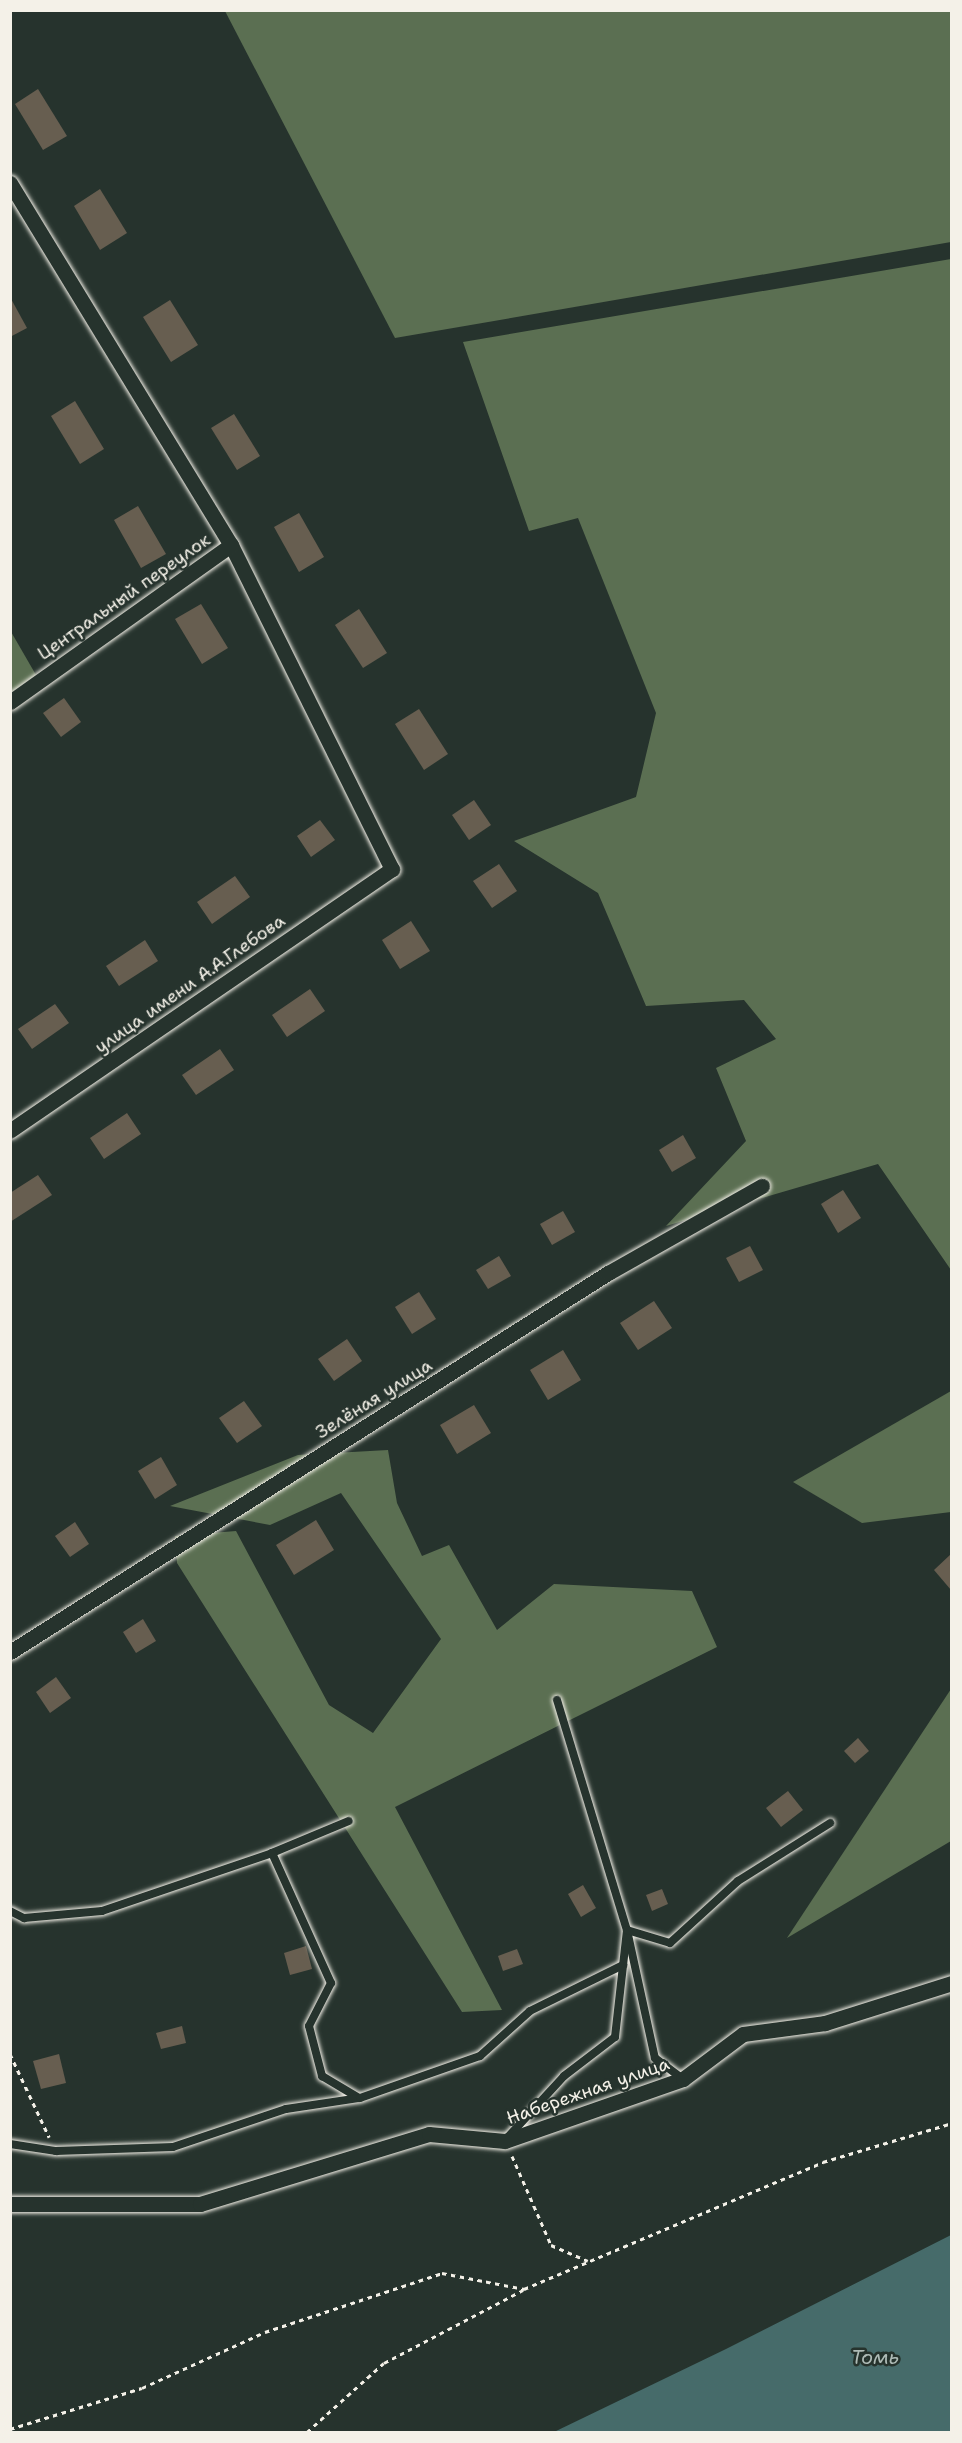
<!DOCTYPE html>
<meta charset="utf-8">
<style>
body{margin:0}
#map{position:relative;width:962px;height:2443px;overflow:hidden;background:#26332d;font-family:"Shantell Sans",sans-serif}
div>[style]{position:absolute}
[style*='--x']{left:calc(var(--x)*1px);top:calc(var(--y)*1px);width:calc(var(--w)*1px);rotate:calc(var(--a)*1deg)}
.green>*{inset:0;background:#5b6f52}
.water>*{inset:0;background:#466b6a}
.building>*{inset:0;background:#675e50}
.path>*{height:3px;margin-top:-1.5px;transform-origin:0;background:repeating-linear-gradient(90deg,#f4f1e8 0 4.5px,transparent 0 9px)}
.roads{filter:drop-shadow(0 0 2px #f4f1e8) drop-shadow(0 0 2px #f4f1e8)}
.lane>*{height:8px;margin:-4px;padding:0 4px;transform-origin:4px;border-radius:4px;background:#26332d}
.street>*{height:15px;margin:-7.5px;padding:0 7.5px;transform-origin:7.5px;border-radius:7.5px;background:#26332d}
span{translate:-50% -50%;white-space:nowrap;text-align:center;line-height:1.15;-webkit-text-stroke:5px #26332d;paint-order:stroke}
.street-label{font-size:18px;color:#f4f1e8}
.water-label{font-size:20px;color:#aebbb6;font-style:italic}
.frame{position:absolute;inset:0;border:12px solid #f4f1e8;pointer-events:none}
</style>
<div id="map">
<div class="green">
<i style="clip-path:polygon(225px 11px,951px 11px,951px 242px,395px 338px)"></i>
<i style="clip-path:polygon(951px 259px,951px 1270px,878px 1164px,666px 1226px,746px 1141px,716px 1068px,776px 1039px,744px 1000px,646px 1006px,598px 893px,514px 841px,636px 797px,656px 713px,578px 518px,529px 531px,463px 342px)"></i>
<i style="clip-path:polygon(10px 630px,36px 675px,10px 693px)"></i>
<i style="clip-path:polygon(951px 1391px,951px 1512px,862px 1523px,793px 1482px)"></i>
<i style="clip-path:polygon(388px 1450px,397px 1503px,422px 1556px,449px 1545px,497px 1630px,554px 1584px,692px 1591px,717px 1647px,395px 1807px,502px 2010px,462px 2012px,177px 1563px,175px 1536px,236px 1531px,329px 1705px,373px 1733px,441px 1639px,341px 1493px,270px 1525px,170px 1506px,298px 1455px)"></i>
<i style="clip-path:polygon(951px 1689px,951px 1841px,787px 1938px)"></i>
</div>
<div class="water">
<i style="clip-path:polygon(951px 2235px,951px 2432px,554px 2432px,726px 2349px)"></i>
</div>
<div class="building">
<i style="clip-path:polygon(38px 89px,67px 136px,43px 150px,15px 104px)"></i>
<i style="clip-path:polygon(100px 189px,127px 233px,100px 250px,74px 206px)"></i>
<i style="clip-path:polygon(10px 297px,27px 328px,10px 337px)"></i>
<i style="clip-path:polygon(170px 300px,198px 345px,171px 362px,143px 317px)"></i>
<i style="clip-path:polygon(75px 401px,104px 449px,80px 464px,51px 416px)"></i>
<i style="clip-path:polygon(234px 414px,260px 456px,237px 470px,211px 428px)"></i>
<i style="clip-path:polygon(138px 506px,166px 554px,141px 568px,114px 520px)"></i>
<i style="clip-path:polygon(299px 513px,324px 557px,299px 572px,274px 527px)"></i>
<i style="clip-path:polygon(201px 604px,228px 648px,202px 664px,175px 619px)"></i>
<i style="clip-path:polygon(359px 609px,387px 653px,363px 668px,335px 625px)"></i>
<i style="clip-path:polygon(64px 698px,81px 722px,61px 737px,43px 713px)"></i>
<i style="clip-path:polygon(419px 709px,448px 754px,424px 770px,395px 724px)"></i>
<i style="clip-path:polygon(474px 800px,491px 825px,469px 840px,452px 815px)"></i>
<i style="clip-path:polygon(320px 820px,335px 840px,311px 857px,297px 836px)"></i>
<i style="clip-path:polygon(499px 864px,517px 891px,492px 908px,473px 881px)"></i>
<i style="clip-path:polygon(235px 876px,250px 897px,212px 924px,197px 902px)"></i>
<i style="clip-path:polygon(411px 921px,430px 951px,400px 969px,382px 940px)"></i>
<i style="clip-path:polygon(145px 940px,158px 961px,119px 986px,106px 966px)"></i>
<i style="clip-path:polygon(310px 989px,325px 1011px,287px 1037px,272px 1015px)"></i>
<i style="clip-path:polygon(55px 1004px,69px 1023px,32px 1049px,18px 1029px)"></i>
<i style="clip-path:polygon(220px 1049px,234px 1070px,196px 1095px,182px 1075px)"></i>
<i style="clip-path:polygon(127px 1113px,141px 1134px,104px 1159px,90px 1138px)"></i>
<i style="clip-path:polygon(683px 1135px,696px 1158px,672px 1172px,659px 1150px)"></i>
<i style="clip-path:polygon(38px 1175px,52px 1195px,10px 1222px,10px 1193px)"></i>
<i style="clip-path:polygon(843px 1190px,861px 1218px,838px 1233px,821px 1204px)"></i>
<i style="clip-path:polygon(563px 1211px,575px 1232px,552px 1245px,540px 1224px)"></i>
<i style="clip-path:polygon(750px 1246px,763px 1270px,739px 1282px,726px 1258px)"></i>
<i style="clip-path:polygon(499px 1256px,511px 1276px,488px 1289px,476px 1270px)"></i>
<i style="clip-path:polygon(419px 1292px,436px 1319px,412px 1334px,395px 1307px)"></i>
<i style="clip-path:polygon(654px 1301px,672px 1328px,638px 1350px,620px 1323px)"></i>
<i style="clip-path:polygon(347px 1339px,362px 1361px,334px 1381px,318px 1359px)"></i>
<i style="clip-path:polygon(563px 1350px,581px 1380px,548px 1400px,530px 1370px)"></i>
<i style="clip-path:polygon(244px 1401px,262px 1426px,237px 1443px,219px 1418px)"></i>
<i style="clip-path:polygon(474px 1405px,491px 1433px,457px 1454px,440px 1425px)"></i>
<i style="clip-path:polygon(161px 1457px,177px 1485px,155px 1499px,138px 1471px)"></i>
<i style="clip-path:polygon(316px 1520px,334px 1550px,294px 1575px,276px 1545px)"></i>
<i style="clip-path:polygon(75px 1522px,89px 1544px,70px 1557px,55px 1536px)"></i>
<i style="clip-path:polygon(951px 1554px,951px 1590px,934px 1570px)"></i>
<i style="clip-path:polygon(143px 1619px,156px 1641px,136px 1653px,123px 1632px)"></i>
<i style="clip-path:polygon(56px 1677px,71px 1698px,50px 1713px,36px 1692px)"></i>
<i style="clip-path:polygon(858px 1738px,869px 1751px,855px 1763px,844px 1751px)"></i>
<i style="clip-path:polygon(788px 1791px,803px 1810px,781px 1827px,766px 1808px)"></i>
<i style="clip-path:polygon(583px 1885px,596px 1908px,581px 1917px,568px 1894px)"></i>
<i style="clip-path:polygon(662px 1889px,668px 1904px,652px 1911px,646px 1895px)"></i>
<i style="clip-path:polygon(306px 1946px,312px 1969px,290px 1975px,284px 1953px)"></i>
<i style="clip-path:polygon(517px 1949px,523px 1964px,503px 1971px,498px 1956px)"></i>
<i style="clip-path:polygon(182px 2026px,186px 2043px,161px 2049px,156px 2033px)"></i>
<i style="clip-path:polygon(59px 2054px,66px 2083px,41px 2089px,33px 2061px)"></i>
</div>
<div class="path">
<i style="--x:10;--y:2054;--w:92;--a:64.8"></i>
<i style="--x:512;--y:2156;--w:97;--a:66.3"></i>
<i style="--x:551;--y:2245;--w:40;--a:23.4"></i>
<i style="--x:10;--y:2429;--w:138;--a:-17.3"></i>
<i style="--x:142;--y:2388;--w:135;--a:-24.5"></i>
<i style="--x:265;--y:2332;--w:187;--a:-18.4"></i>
<i style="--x:442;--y:2273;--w:84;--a:11"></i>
<i style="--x:524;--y:2289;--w:325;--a:-23"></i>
<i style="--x:823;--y:2162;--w:135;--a:-16.8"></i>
<i style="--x:307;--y:2432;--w:103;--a:-41.9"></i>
<i style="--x:384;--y:2363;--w:157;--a:-27.7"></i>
</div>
<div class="roads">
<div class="lane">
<i style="--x:557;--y:1700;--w:240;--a:73.1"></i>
<i style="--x:627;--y:1930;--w:131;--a:77.7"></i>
<i style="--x:655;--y:2058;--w:34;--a:37"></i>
<i style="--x:272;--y:1853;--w:83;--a:-22.6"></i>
<i style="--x:10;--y:1911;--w:16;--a:27"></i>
<i style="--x:24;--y:1918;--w:78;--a:-5.1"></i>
<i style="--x:102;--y:1911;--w:180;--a:-18.8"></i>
<i style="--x:272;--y:1853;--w:143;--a:65.6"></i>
<i style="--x:331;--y:1983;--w:48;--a:117.1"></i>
<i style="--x:309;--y:2026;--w:52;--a:75.4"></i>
<i style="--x:322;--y:2076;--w:43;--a:30.7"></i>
<i style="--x:508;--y:2137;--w:83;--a:-47.4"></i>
<i style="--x:564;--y:2076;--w:64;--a:-37.4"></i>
<i style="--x:615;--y:2037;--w:108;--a:-83.6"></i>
<i style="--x:627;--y:1930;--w:45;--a:16.8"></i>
<i style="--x:670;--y:1943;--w:92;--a:-42.4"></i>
<i style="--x:738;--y:1881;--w:109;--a:-32.2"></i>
<i style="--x:10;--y:2144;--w:47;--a:8.7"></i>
<i style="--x:56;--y:2151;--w:117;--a:-2"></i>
<i style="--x:173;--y:2147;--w:119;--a:-18.6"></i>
<i style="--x:286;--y:2109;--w:75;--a:-8.5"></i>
<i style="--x:360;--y:2098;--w:127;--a:-19.3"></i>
<i style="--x:480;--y:2056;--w:67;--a:-42"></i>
<i style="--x:530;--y:2011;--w:104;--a:-26.3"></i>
</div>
<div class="street">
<i style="--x:10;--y:183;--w:424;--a:58.6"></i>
<i style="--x:231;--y:545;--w:362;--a:63.6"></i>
<i style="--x:392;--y:869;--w:463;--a:145.6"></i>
<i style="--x:10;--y:702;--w:271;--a:-35.4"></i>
<i style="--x:10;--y:1652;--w:708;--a:-32.37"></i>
<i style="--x:608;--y:1273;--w:177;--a:-29.5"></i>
<i style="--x:10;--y:2204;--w:190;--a:0"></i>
<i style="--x:200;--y:2204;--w:239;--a:-17"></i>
<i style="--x:429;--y:2134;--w:76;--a:5.3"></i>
<i style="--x:505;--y:2141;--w:188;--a:-19.2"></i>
<i style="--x:683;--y:2079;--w:75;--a:-36.9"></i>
<i style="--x:743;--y:2034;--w:83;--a:-7.6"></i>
<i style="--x:825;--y:2023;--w:133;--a:-17.5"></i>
</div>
</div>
<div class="street-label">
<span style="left:124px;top:597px;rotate:-35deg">Центральный переулок</span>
<span style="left:190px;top:984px;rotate:-35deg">улица имени А.А.Глебова</span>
<span style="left:374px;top:1399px;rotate:-32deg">Зелёная улица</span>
<span style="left:588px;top:2091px;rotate:-19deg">Набережная улица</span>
</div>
<div class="water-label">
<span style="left:875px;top:2357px">Томь</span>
</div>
<div class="frame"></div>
</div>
